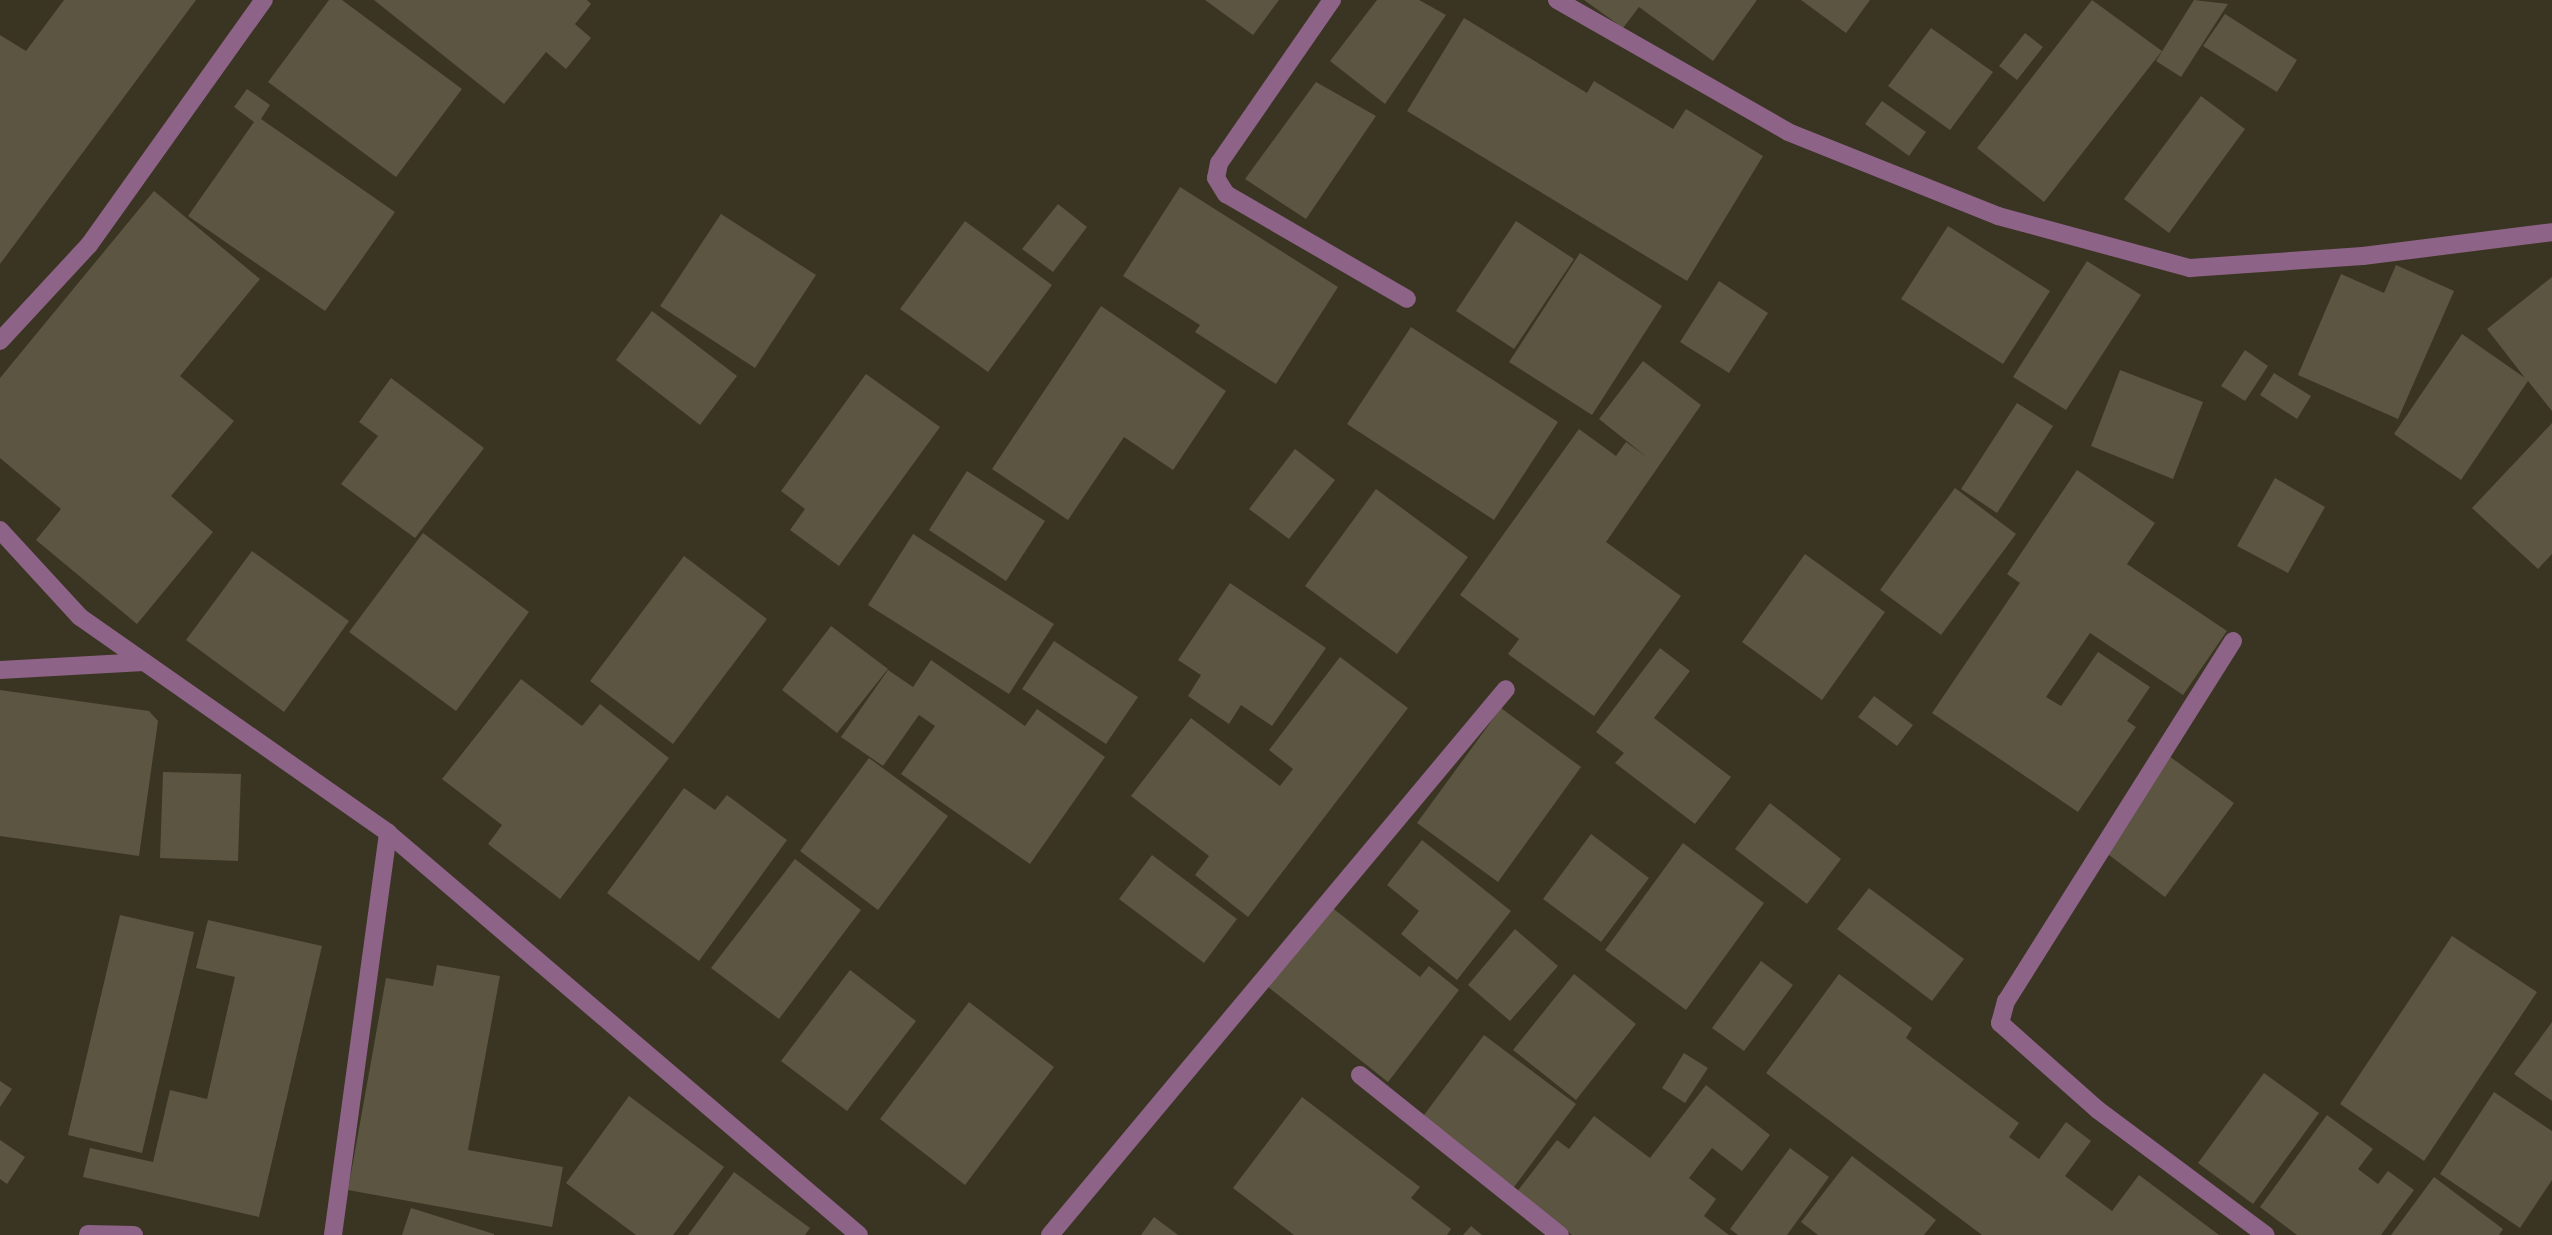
<!DOCTYPE html>
<style>
body{margin:0}
#map{position:relative;width:2552px;height:1235px;overflow:hidden;background:#3a3422;font-family:"Space Grotesk",sans-serif}
div>[style]{position:absolute}
[style*='--x']{left:calc(var(--x)*1px);top:calc(var(--y)*1px);width:calc(var(--w)*1px);rotate:calc(var(--a)*1deg)}
.building>*{inset:0;background:#5b5541}
.minor>*{height:18px;margin:-9px;padding:0 9px;transform-origin:9px;border-radius:9px;background:#8d6387}
span{translate:-50% -50%;white-space:nowrap;text-align:center;line-height:1.15;-webkit-text-stroke:5px #1f1c14;paint-order:stroke}
</style>
<div id="map">
<div class="building">
<i style="clip-path:polygon(64px 0,196px 0,0 264px,0 35px,26px 51px)"></i>
<i style="clip-path:polygon(329px 0,342px 0,462px 89px,396px 177px,268px 82px)"></i>
<i style="clip-path:polygon(374px 0,587px 0,591px 4px,575px 24px,591px 38px,566px 69px,546px 52px,504px 104px)"></i>
<i style="clip-path:polygon(1205px 0,1279px 0,1253px 35px)"></i>
<i style="clip-path:polygon(1377px 0,1419px 0,1446px 15px,1385px 104px,1330px 61px)"></i>
<i style="clip-path:polygon(1584px 0,1757px 0,1713px 61px,1639px 7px,1623px 28px)"></i>
<i style="clip-path:polygon(1801px 0,1870px 0,1846px 33px)"></i>
<i style="clip-path:polygon(2092px 0,2162px 51px,2044px 202px,1977px 148px)"></i>
<i style="clip-path:polygon(2194px 0,2228px 4px,2181px 77px,2156px 61px)"></i>
<i style="clip-path:polygon(2225px 14px,2297px 60px,2277px 92px,2203px 46px)"></i>
<i style="clip-path:polygon(1464px 18px,1587px 93px,1594px 81px,1673px 129px,1686px 109px,1763px 156px,1687px 281px,1407px 111px)"></i>
<i style="clip-path:polygon(1931px 28px,1993px 72px,1950px 130px,1888px 86px)"></i>
<i style="clip-path:polygon(2025px 33px,2043px 47px,2017px 80px,1999px 66px)"></i>
<i style="clip-path:polygon(1316px 82px,1376px 116px,1306px 219px,1245px 179px)"></i>
<i style="clip-path:polygon(247px 89px,270px 105px,261px 119px,395px 212px,325px 311px,188px 216px,254px 122px,234px 107px)"></i>
<i style="clip-path:polygon(2201px 96px,2245px 129px,2169px 233px,2124px 199px)"></i>
<i style="clip-path:polygon(1882px 101px,1926px 132px,1909px 156px,1865px 124px)"></i>
<i style="clip-path:polygon(1180px 187px,1338px 287px,1276px 384px,1195px 332px,1200px 325px,1123px 276px)"></i>
<i style="clip-path:polygon(154px 191px,260px 279px,180px 376px,234px 421px,171px 496px,213px 532px,137px 624px,36px 540px,61px 509px,0 458px,0 378px)"></i>
<i style="clip-path:polygon(1058px 204px,1087px 227px,1053px 272px,1022px 249px)"></i>
<i style="clip-path:polygon(721px 214px,816px 275px,755px 368px,660px 306px)"></i>
<i style="clip-path:polygon(965px 221px,1052px 285px,988px 372px,900px 309px)"></i>
<i style="clip-path:polygon(1516px 221px,1574px 259px,1514px 349px,1456px 311px)"></i>
<i style="clip-path:polygon(1948px 226px,2050px 291px,2003px 364px,1901px 299px)"></i>
<i style="clip-path:polygon(1580px 253px,1662px 306px,1592px 415px,1509px 362px)"></i>
<i style="clip-path:polygon(2087px 261px,2141px 295px,2066px 410px,2013px 377px)"></i>
<i style="clip-path:polygon(2396px 265px,2454px 291px,2398px 419px,2298px 375px,2341px 274px,2384px 293px)"></i>
<i style="clip-path:polygon(2552px 277px,2552px 411px,2528px 381px,2461px 480px,2394px 434px,2462px 334px,2525px 378px,2487px 329px)"></i>
<i style="clip-path:polygon(1719px 281px,1768px 313px,1729px 373px,1680px 342px)"></i>
<i style="clip-path:polygon(1101px 306px,1226px 391px,1173px 470px,1124px 437px,1068px 520px,992px 469px)"></i>
<i style="clip-path:polygon(652px 311px,737px 376px,700px 425px,616px 360px)"></i>
<i style="clip-path:polygon(1411px 327px,1558px 422px,1494px 520px,1347px 424px)"></i>
<i style="clip-path:polygon(2245px 350px,2268px 366px,2245px 401px,2221px 386px)"></i>
<i style="clip-path:polygon(1643px 361px,1701px 405px,1606px 542px,1681px 596px,1594px 716px,1508px 654px,1519px 639px,1460px 595px,1579px 429px,1616px 456px,1626px 442px,1648px 458px,1599px 419px)"></i>
<i style="clip-path:polygon(2120px 370px,2203px 402px,2173px 479px,2091px 446px)"></i>
<i style="clip-path:polygon(2274px 373px,2311px 396px,2297px 419px,2260px 395px)"></i>
<i style="clip-path:polygon(866px 374px,940px 427px,839px 566px,790px 530px,805px 509px,781px 491px)"></i>
<i style="clip-path:polygon(391px 378px,484px 448px,415px 538px,341px 484px,378px 436px,359px 422px)"></i>
<i style="clip-path:polygon(2017px 403px,2053px 426px,1997px 513px,1961px 489px)"></i>
<i style="clip-path:polygon(2552px 423px,2552px 554px,2538px 569px,2472px 508px)"></i>
<i style="clip-path:polygon(1295px 449px,1335px 480px,1289px 539px,1249px 509px)"></i>
<i style="clip-path:polygon(2077px 470px,2155px 523px,2127px 564px,2227px 631px,2183px 695px,2090px 633px,2046px 697px,2061px 706px,2098px 652px,2150px 687px,2127px 721px,2136px 727px,2078px 812px,1932px 713px,2020px 583px,2007px 574px)"></i>
<i style="clip-path:polygon(967px 471px,1045px 521px,1006px 581px,929px 530px)"></i>
<i style="clip-path:polygon(2275px 478px,2325px 507px,2288px 573px,2237px 546px)"></i>
<i style="clip-path:polygon(1955px 488px,2016px 534px,1941px 635px,1880px 590px)"></i>
<i style="clip-path:polygon(1376px 489px,1468px 557px,1397px 654px,1305px 586px)"></i>
<i style="clip-path:polygon(423px 533px,529px 612px,456px 711px,349px 632px)"></i>
<i style="clip-path:polygon(913px 534px,1054px 624px,1009px 694px,868px 605px)"></i>
<i style="clip-path:polygon(252px 551px,349px 621px,284px 712px,186px 640px)"></i>
<i style="clip-path:polygon(1805px 554px,1885px 612px,1822px 700px,1742px 642px)"></i>
<i style="clip-path:polygon(684px 556px,767px 619px,673px 744px,590px 681px)"></i>
<i style="clip-path:polygon(1230px 583px,1326px 648px,1272px 726px,1241px 705px,1229px 724px,1188px 696px,1201px 675px,1178px 660px)"></i>
<i style="clip-path:polygon(831px 626px,888px 669px,837px 733px,782px 690px)"></i>
<i style="clip-path:polygon(1054px 641px,1138px 697px,1106px 744px,1022px 689px)"></i>
<i style="clip-path:polygon(1660px 648px,1690px 671px,1654px 718px,1731px 777px,1695px 824px,1615px 763px,1624px 753px,1596px 732px)"></i>
<i style="clip-path:polygon(1340px 657px,1408px 708px,1248px 917px,1195px 875px,1209px 856px,1131px 796px,1191px 718px,1280px 786px,1293px 769px,1269px 750px)"></i>
<i style="clip-path:polygon(931px 660px,1025px 726px,1037px 709px,1105px 757px,1030px 864px,901px 774px,935px 726px,919px 715px,883px 766px,841px 737px,888px 670px,913px 687px)"></i>
<i style="clip-path:polygon(521px 679px,582px 726px,600px 704px,669px 758px,560px 899px,488px 844px,502px 825px,442px 779px)"></i>
<i style="clip-path:polygon(0 690px,149px 711px,158px 721px,139px 856px,0 836px)"></i>
<i style="clip-path:polygon(1874px 696px,1913px 725px,1897px 746px,1858px 717px)"></i>
<i style="clip-path:polygon(1501px 708px,1581px 767px,1498px 882px,1417px 823px)"></i>
<i style="clip-path:polygon(2169px 756px,2234px 803px,2165px 897px,2101px 849px)"></i>
<i style="clip-path:polygon(869px 758px,948px 816px,878px 910px,800px 851px)"></i>
<i style="clip-path:polygon(163px 772px,241px 774px,238px 861px,160px 858px)"></i>
<i style="clip-path:polygon(684px 788px,715px 810px,727px 795px,787px 840px,699px 961px,607px 893px)"></i>
<i style="clip-path:polygon(1770px 803px,1841px 859px,1807px 904px,1735px 849px)"></i>
<i style="clip-path:polygon(1591px 834px,1649px 878px,1601px 942px,1543px 899px)"></i>
<i style="clip-path:polygon(1422px 840px,1511px 911px,1457px 980px,1401px 934px,1419px 911px,1387px 885px)"></i>
<i style="clip-path:polygon(1683px 843px,1764px 903px,1686px 1010px,1605px 950px)"></i>
<i style="clip-path:polygon(1152px 855px,1237px 919px,1204px 963px,1119px 899px)"></i>
<i style="clip-path:polygon(795px 859px,861px 910px,779px 1019px,711px 968px)"></i>
<i style="clip-path:polygon(1869px 888px,1964px 959px,1932px 1001px,1837px 929px)"></i>
<i style="clip-path:polygon(1330px 906px,1420px 977px,1429px 966px,1459px 990px,1388px 1082px,1267px 986px)"></i>
<i style="clip-path:polygon(120px 915px,194px 932px,142px 1153px,68px 1135px)"></i>
<i style="clip-path:polygon(208px 920px,322px 946px,259px 1217px,83px 1177px,90px 1148px,153px 1162px,170px 1090px,207px 1099px,235px 977px,196px 968px)"></i>
<i style="clip-path:polygon(1515px 929px,1558px 966px,1510px 1021px,1468px 985px)"></i>
<i style="clip-path:polygon(2452px 936px,2537px 992px,2424px 1161px,2340px 1104px)"></i>
<i style="clip-path:polygon(1761px 961px,1793px 985px,1744px 1051px,1712px 1028px)"></i>
<i style="clip-path:polygon(437px 965px,500px 976px,468px 1150px,563px 1167px,552px 1227px,348px 1190px,386px 978px,433px 986px)"></i>
<i style="clip-path:polygon(850px 970px,916px 1021px,847px 1111px,781px 1061px)"></i>
<i style="clip-path:polygon(1574px 974px,1636px 1024px,1576px 1100px,1513px 1050px)"></i>
<i style="clip-path:polygon(1839px 974px,1912px 1028px,1906px 1038px,2019px 1123px,2009px 1137px,2039px 1159px,2066px 1122px,2091px 1141px,2065px 1176px,2112px 1211px,2139px 1175px,2219px 1235px,1982px 1235px,1766px 1073px)"></i>
<i style="clip-path:polygon(969px 1002px,1054px 1067px,965px 1185px,880px 1119px)"></i>
<i style="clip-path:polygon(2552px 1022px,2552px 1101px,2514px 1074px)"></i>
<i style="clip-path:polygon(1484px 1035px,1576px 1104px,1514px 1187px,1421px 1119px)"></i>
<i style="clip-path:polygon(1684px 1053px,1708px 1068px,1685px 1103px,1662px 1088px)"></i>
<i style="clip-path:polygon(2264px 1073px,2319px 1113px,2253px 1204px,2198px 1163px)"></i>
<i style="clip-path:polygon(0 1081px,12px 1089px,0 1107px)"></i>
<i style="clip-path:polygon(1706px 1085px,1770px 1135px,1742px 1171px,1712px 1148px,1689px 1178px,1716px 1199px,1704px 1216px,1729px 1235px,1572px 1235px,1516px 1193px,1557px 1140px,1569px 1149px,1594px 1116px,1650px 1158px)"></i>
<i style="clip-path:polygon(2494px 1092px,2552px 1131px,2552px 1180px,2520px 1228px,2440px 1174px)"></i>
<i style="clip-path:polygon(629px 1096px,724px 1167px,673px 1235px,636px 1235px,566px 1183px)"></i>
<i style="clip-path:polygon(1302px 1097px,1420px 1187px,1411px 1198px,1451px 1229px,1447px 1235px,1294px 1235px,1233px 1188px)"></i>
<i style="clip-path:polygon(2327px 1115px,2373px 1149px,2358px 1169px,2378px 1184px,2388px 1171px,2414px 1190px,2381px 1235px,2297px 1235px,2260px 1207px)"></i>
<i style="clip-path:polygon(0 1140px,25px 1157px,7px 1184px,0 1179px)"></i>
<i style="clip-path:polygon(1790px 1148px,1829px 1177px,1787px 1235px,1738px 1235px,1730px 1229px)"></i>
<i style="clip-path:polygon(1852px 1156px,1936px 1220px,1924px 1235px,1818px 1235px,1801px 1222px)"></i>
<i style="clip-path:polygon(734px 1172px,810px 1228px,805px 1235px,688px 1235px)"></i>
<i style="clip-path:polygon(2434px 1177px,2503px 1229px,2499px 1235px,2391px 1235px)"></i>
<i style="clip-path:polygon(411px 1208px,494px 1234px,494px 1235px,402px 1235px)"></i>
<i style="clip-path:polygon(1154px 1217px,1178px 1235px,1141px 1235px)"></i>
<i style="clip-path:polygon(1471px 1226px,1482px 1235px,1463px 1235px)"></i>
</div>
<div class="minor">
<i style="--x:1332;--y:0;--w:198;--a:124.7"></i>
<i style="--x:1219;--y:163;--w:15;--a:101"></i>
<i style="--x:1216;--y:178;--w:19;--a:58"></i>
<i style="--x:1226;--y:194;--w:209;--a:30.1"></i>
<i style="--x:1557;--y:0;--w:266;--a:29.7"></i>
<i style="--x:1788;--y:132;--w:226;--a:21.8"></i>
<i style="--x:1998;--y:216;--w:199;--a:15.2"></i>
<i style="--x:2190;--y:268;--w:173;--a:-4"></i>
<i style="--x:2363;--y:256;--w:191;--a:-7.2"></i>
<i style="--x:0;--y:341;--w:131;--a:-47.2"></i>
<i style="--x:89;--y:245;--w:301;--a:-54.5"></i>
<i style="--x:0;--y:530;--w:118;--a:47.4"></i>
<i style="--x:80;--y:617;--w:376;--a:35"></i>
<i style="--x:388;--y:833;--w:619;--a:40.48"></i>
<i style="--x:2233;--y:641;--w:426;--a:122.2"></i>
<i style="--x:2006;--y:1001;--w:23;--a:105"></i>
<i style="--x:2000;--y:1023;--w:131;--a:41.6"></i>
<i style="--x:2098;--y:1110;--w:209;--a:36.7"></i>
<i style="--x:0;--y:670;--w:144;--a:-3.2"></i>
<i style="--x:1360;--y:1075;--w:256;--a:38.7"></i>
<i style="--x:88;--y:1234;--w:46;--a:1.2"></i>
<i style="--x:333;--y:1235;--w:406;--a:-82.2"></i>
<i style="--x:1050;--y:1235;--w:711;--a:-50.13"></i>
</div>
</div>
